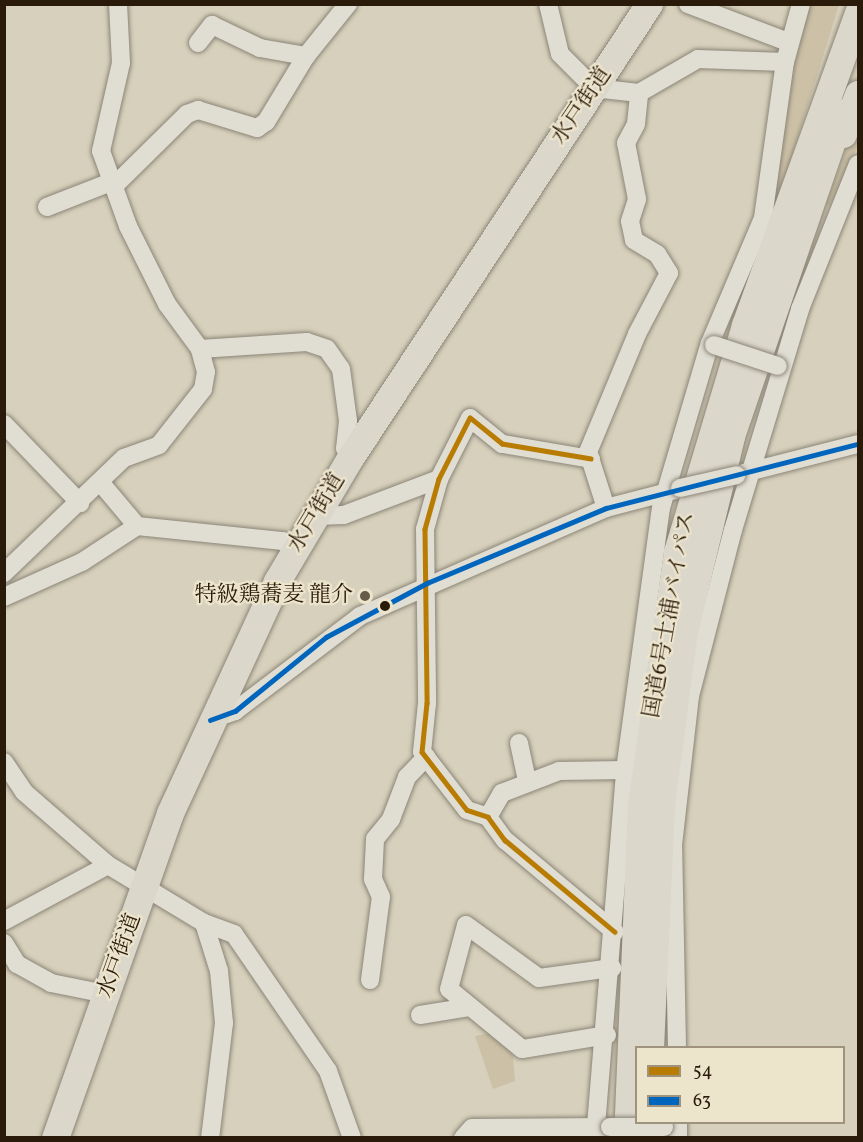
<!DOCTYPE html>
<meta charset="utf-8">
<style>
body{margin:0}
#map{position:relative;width:863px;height:1142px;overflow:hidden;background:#d7d0bc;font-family:Vollkorn,"Noto Serif JP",serif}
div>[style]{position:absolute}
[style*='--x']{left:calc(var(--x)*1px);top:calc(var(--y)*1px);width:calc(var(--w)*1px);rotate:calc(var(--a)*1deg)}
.green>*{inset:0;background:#ccc1a6}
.roads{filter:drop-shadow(0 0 2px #8b8577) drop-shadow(0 0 2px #8b8577)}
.minor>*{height:18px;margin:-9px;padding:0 9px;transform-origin:9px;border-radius:9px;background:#e0ddd3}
.highway>*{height:27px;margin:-13.5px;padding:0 13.5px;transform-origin:13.5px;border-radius:13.5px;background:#dbd7cb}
.bridges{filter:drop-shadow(0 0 2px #8b8577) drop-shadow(0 0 2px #8b8577)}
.minor-bridge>*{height:18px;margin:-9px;padding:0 9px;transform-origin:9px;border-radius:9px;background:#e0ddd3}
.bus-1>*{height:4.5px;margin:-2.25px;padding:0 2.25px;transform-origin:2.25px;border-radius:2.25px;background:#b97c03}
.bus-2>*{height:4.5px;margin:-2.25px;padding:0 2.25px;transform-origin:2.25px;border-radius:2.25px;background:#0065bd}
.dots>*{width:16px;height:16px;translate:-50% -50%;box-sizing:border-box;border:3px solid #ede4cc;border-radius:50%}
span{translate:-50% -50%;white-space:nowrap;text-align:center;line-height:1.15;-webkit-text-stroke:4.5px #ede4cc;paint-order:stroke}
.street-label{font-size:22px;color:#291a09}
.poi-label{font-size:22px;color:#291a09}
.right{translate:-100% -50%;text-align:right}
.frame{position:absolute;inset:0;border:6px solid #291a09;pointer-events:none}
.legend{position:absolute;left:635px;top:1046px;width:210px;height:78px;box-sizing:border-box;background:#ede4cc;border:2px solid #9f937e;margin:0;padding:8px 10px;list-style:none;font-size:18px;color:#291a09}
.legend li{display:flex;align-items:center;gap:12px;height:30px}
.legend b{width:30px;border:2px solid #9f937e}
</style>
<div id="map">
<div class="green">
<i style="clip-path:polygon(809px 5px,839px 5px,771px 223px,796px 46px)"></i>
<i style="clip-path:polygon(858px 119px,858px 146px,830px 206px,826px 204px)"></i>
<i style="clip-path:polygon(495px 1032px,512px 1045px,515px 1081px,493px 1089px,475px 1036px)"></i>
</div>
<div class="roads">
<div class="minor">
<i style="--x:548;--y:4;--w:51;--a:76.5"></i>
<i style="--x:560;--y:54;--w:48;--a:45"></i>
<i style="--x:594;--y:88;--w:45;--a:6.3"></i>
<i style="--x:688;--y:4;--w:107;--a:20.8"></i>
<i style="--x:198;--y:43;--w:23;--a:-52"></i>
<i style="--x:212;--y:25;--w:53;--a:25.6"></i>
<i style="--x:260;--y:48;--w:47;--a:9.9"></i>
<i style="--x:113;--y:187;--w:104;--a:-44.6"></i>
<i style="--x:187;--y:114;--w:12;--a:-20"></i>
<i style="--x:198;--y:110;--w:62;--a:17"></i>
<i style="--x:257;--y:128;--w:11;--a:-34"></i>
<i style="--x:266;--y:122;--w:77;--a:-58.8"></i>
<i style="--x:306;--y:56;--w:67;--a:-51.1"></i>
<i style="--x:47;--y:207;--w:69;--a:-21.3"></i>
<i style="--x:200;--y:349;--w:107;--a:-3.7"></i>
<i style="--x:307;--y:342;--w:21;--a:19"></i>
<i style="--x:327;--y:349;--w:24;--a:55"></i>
<i style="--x:341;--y:369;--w:52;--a:82.3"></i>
<i style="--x:348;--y:421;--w:27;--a:96"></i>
<i style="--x:345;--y:448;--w:11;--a:63"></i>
<i style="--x:4;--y:424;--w:110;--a:46.1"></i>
<i style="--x:591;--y:459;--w:90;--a:-170.4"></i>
<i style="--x:502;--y:444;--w:41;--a:-140.9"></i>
<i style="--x:470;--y:418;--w:68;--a:116.9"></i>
<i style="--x:439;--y:479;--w:52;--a:105.6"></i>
<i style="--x:425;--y:529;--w:174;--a:89.3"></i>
<i style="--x:427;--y:703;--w:49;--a:95.8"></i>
<i style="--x:422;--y:752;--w:73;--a:52.2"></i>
<i style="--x:467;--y:810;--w:22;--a:18"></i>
<i style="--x:488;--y:817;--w:29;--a:54"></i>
<i style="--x:505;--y:840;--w:143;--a:39.9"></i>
<i style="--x:744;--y:473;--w:118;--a:-14.3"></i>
<i style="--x:100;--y:482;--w:57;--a:49.9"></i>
<i style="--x:606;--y:508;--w:59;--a:-107.8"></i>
<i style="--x:588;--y:452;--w:128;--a:-67.4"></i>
<i style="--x:637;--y:334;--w:69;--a:-62.3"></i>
<i style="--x:669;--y:273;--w:22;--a:-122"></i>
<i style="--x:657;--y:254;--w:27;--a:-149"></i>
<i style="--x:634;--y:240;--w:19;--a:-102"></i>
<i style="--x:630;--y:221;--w:23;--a:-72"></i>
<i style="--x:637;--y:199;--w:57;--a:-101.1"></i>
<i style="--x:626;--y:143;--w:21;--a:-62"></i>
<i style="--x:636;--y:124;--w:31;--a:-84"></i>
<i style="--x:639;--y:93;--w:68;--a:-30"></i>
<i style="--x:698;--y:59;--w:87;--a:2"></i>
<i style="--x:315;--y:516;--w:29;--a:-2"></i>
<i style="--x:344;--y:515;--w:102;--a:-20.8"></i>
<i style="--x:4;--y:573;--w:166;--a:-43.8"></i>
<i style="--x:124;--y:458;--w:37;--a:-20"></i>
<i style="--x:159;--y:445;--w:71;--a:-51.8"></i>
<i style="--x:203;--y:389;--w:17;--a:-80"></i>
<i style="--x:206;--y:372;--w:24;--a:-105"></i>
<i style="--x:200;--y:349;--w:56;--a:-126.3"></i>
<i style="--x:167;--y:304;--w:87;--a:-116.6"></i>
<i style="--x:128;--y:226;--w:80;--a:-109.8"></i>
<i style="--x:101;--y:151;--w:90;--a:-77.2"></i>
<i style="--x:121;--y:63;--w:59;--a:-92.9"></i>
<i style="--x:4;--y:597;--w:85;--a:-24.2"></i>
<i style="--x:82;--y:562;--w:66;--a:-33.2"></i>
<i style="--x:137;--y:526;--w:147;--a:5.9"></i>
<i style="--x:283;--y:541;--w:15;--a:37"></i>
<i style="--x:209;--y:720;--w:28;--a:-19"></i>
<i style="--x:235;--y:711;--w:157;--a:-37.2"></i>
<i style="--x:360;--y:616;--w:269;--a:-23.7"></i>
<i style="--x:606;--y:508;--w:71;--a:-14.6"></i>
<i style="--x:519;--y:743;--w:40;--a:78"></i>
<i style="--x:4;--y:762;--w:36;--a:56"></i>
<i style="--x:24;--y:792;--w:111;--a:41"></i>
<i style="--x:108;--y:865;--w:112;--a:31.1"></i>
<i style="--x:204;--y:923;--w:32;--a:20"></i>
<i style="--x:234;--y:934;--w:166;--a:55.5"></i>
<i style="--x:328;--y:1071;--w:71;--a:70.3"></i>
<i style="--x:488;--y:817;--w:28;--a:-60"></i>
<i style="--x:502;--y:793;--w:61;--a:-21.1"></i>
<i style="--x:559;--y:771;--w:66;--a:-0.9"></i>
<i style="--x:4;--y:921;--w:118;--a:-28.3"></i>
<i style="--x:204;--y:923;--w:50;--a:72.6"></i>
<i style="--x:219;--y:971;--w:52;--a:84.5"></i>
<i style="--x:224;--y:1023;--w:116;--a:96.9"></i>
<i style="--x:4;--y:943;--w:25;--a:58"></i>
<i style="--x:17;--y:964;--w:39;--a:29"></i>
<i style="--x:51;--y:983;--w:56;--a:11.3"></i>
<i style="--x:370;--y:980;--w:84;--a:-82.5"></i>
<i style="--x:381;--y:897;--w:20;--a:-114"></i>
<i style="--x:373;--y:879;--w:40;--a:-87.1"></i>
<i style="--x:375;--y:839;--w:26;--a:-51"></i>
<i style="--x:391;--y:819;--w:45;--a:-69.1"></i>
<i style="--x:407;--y:777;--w:28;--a:-46"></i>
<i style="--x:420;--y:1015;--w:51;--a:-9.1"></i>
<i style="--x:607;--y:1035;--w:86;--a:170.6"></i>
<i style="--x:522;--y:1049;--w:94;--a:-140.6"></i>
<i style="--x:449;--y:989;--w:66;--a:-75.1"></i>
<i style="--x:466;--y:925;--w:90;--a:36"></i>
<i style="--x:539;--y:978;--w:74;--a:-7.8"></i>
<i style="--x:677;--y:1048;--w:203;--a:-91.1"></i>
<i style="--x:673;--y:845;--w:150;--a:-83.5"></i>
<i style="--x:690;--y:696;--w:171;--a:-75.5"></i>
<i style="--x:733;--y:530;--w:231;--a:-73.1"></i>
<i style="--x:800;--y:309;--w:156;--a:-68.2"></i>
<i style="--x:678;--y:1122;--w:16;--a:90"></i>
<i style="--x:463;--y:1138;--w:13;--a:-48"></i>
<i style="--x:472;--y:1128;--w:135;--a:-0.4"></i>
<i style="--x:595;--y:1138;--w:369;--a:-85.3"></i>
<i style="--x:625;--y:770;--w:264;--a:-82.2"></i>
<i style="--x:661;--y:508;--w:172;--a:-73.5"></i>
<i style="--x:710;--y:343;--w:136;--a:-67"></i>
<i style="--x:763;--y:218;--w:158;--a:-82"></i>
<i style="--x:785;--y:62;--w:60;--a:-74.6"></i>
</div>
<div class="highway">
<i style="--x:843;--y:134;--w:43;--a:-69.4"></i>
<i style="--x:650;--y:1048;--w:243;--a:-87.4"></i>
<i style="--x:661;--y:805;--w:176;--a:-82.5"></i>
<i style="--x:684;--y:631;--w:201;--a:-76.4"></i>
<i style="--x:731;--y:436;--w:342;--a:-71.1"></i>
<i style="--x:55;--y:1138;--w:345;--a:-70.5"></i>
<i style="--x:170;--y:813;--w:255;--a:-65.2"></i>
<i style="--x:277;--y:581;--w:143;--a:-59.3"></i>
<i style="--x:350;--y:458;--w:544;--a:-56.63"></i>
<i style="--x:627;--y:1138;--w:333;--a:-87.6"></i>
<i style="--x:641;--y:805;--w:256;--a:-81.9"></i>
<i style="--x:677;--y:552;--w:237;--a:-73.3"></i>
<i style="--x:745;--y:325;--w:333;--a:-70.1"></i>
</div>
</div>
<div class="bridges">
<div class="minor-bridge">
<i style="--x:714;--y:345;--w:67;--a:18.2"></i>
<i style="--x:680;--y:488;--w:58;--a:-12.8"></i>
<i style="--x:610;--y:1127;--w:54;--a:0"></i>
</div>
</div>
<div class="bus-1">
<i style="--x:591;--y:459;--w:90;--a:-170.4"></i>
<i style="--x:502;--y:444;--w:41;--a:-140.9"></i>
<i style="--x:470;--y:418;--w:68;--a:116.9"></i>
<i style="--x:439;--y:479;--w:52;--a:105.6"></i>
<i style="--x:425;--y:529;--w:174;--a:89.3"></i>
<i style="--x:427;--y:703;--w:49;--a:95.8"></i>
<i style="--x:422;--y:752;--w:73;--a:52.2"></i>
<i style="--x:467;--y:810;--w:22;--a:18"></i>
<i style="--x:488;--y:817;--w:29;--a:54"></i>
<i style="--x:505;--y:840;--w:143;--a:39.9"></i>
</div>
<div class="bus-2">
<i style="--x:210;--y:720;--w:27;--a:-20"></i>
<i style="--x:235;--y:711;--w:117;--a:-39.1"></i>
<i style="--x:326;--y:637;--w:115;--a:-28.1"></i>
<i style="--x:427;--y:583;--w:194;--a:-22.7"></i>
<i style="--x:606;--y:508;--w:260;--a:-14.3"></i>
</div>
<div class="dots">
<i style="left:365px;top:596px;background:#665a48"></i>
<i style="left:385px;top:606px;background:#291a09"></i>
</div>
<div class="street-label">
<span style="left:582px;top:106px;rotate:-56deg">水戸街道</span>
<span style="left:317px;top:513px;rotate:-59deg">水戸街道</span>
<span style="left:670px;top:615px;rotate:-80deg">国道6号土浦バイパス</span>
<span style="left:120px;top:956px;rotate:-70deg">水戸街道</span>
</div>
<div class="poi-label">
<span class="right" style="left:353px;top:596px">特級鶏蕎麦 龍介</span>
</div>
<div class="frame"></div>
<ul class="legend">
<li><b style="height:8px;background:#b97c03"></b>54</li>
<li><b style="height:8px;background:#0065bd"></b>63</li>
</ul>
</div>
